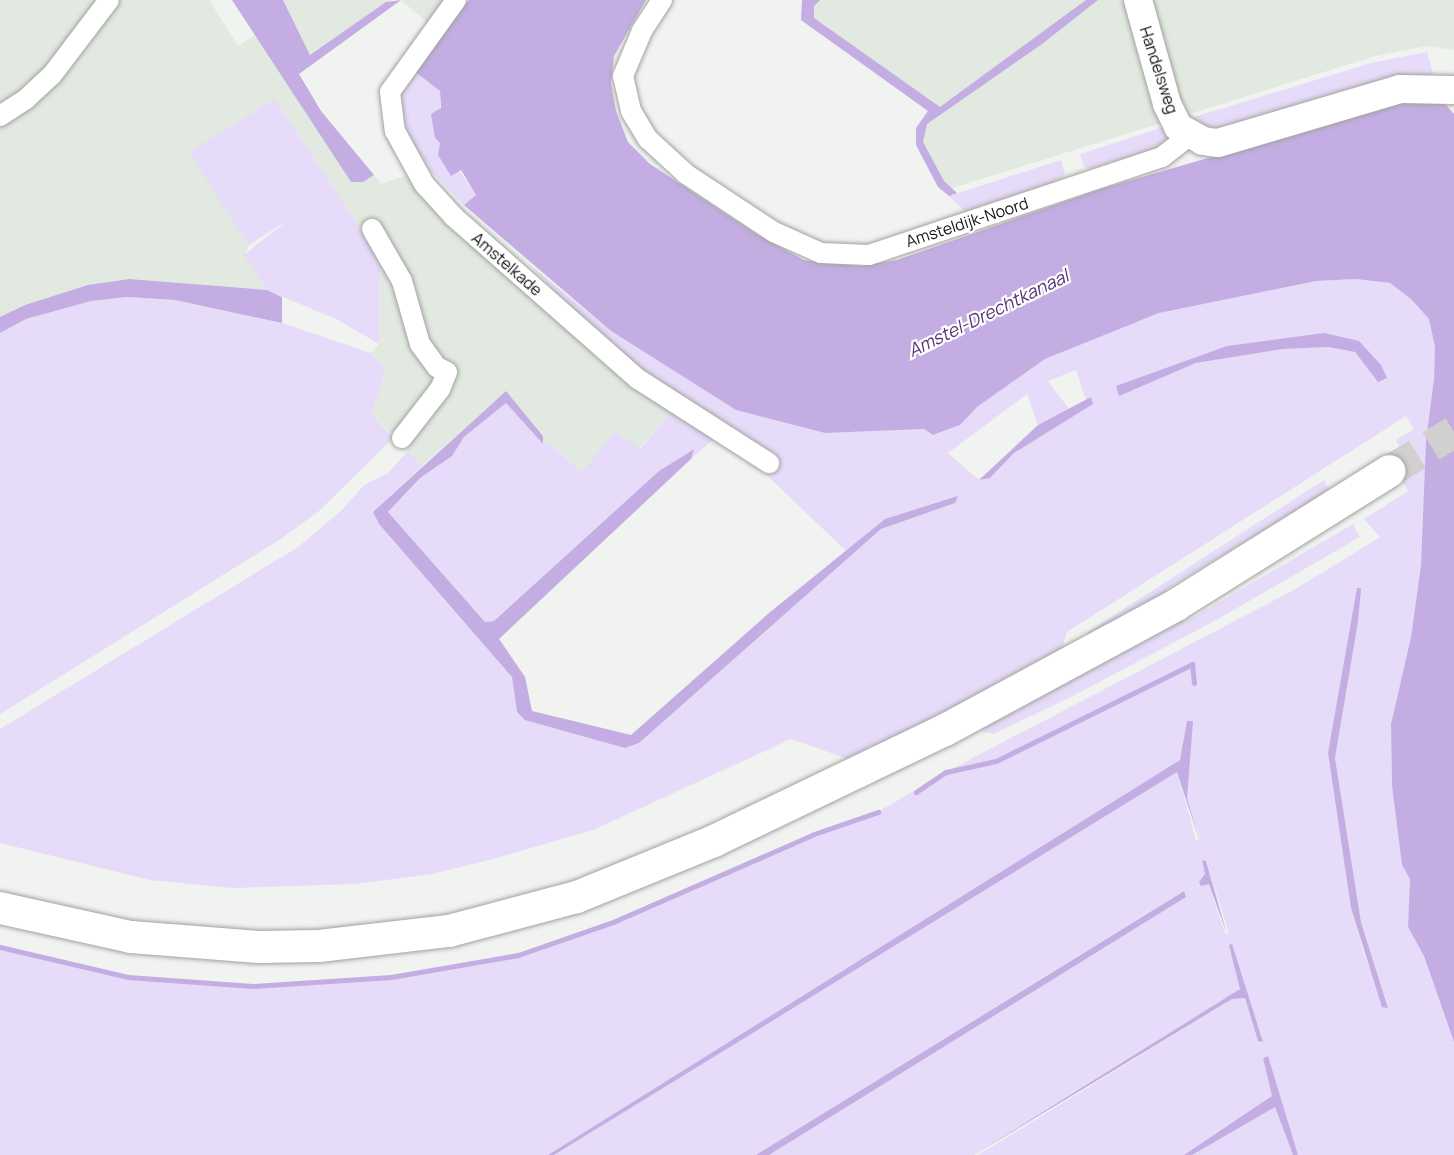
<!DOCTYPE html>
<style>
body{margin:0}
#map{position:relative;width:1454px;height:1155px;overflow:hidden;background:#f1f3f0;font-family:Manrope,sans-serif}
div>[style]{position:absolute}
[style*='--x']{left:calc(var(--x)*1px);top:calc(var(--y)*1px);width:calc(var(--w)*1px);rotate:calc(var(--a)*1deg)}
.built>*{inset:0;background:#e2e9e0}
.green>*{inset:0;background:#e6dbf8}
.water>*{inset:0;background:#c3ade2}
.stream>*{height:5px;margin:-2.5px;padding:0 2.5px;transform-origin:2.5px;border-radius:2.5px;background:#c3ade2}
.primary-tunnel>*{height:32px;margin-top:-16px;transform-origin:0;background:repeating-linear-gradient(90deg,#d0d1cf 0 32px,transparent 0 48px)}
.roads{filter:drop-shadow(0 0 2px #a1a3a0) drop-shadow(0 0 2px #a1a3a0)}
.street>*{height:20px;margin:-10px;padding:0 10px;transform-origin:10px;border-radius:10px;background:#fff}
.secondary>*{height:28px;margin:-14px;padding:0 14px;transform-origin:14px;border-radius:14px;background:#fff}
.primary>*{height:32px;margin:-16px;padding:0 16px;transform-origin:16px;border-radius:16px;background:#fff}
span{translate:-50% -50%;white-space:nowrap;text-align:center;line-height:1.15;-webkit-text-stroke:4.5px #fff;paint-order:stroke}
.street-label{font-size:16px;color:#121312}
.water-label{font-size:18px;color:#523575;font-style:italic}
</style>
<div id="map">
<div class="built">
<i style="clip-path:polygon(0 0,209px 0,238px 46px,255px 35px,351px 182px,363px 182px,374px 175px,381px 184px,411px 174px,673px 410px,639px 449px,616px 431px,581px 472px,550px 444px,543px 444px,543px 435px,506px 391px,422px 466px,372px 414px,386px 368px,371px 353px,379px 344px,380px 257px,275px 99px,295px 215px,249px 245px,245px 255px,267px 290px,129px 279px,88px 285px,0 317px)"></i>
<i style="clip-path:polygon(283px 0,392px 0,310px 55px)"></i>
<i style="clip-path:polygon(401px 0,445px 0,428px 23px)"></i>
<i style="clip-path:polygon(807px 0,1454px 0,1454px 50px,1427px 46px,1372px 57px,946px 190px,918px 137px,932px 109px,806px 17px)"></i>
</div>
<div class="green">
<i style="clip-path:polygon(1427px 52px,1434px 77px,1214px 135px,1188px 119px,1371px 63px)"></i>
<i style="clip-path:polygon(414px 71px,440px 91px,440px 143px,477px 196px,464px 205px,428px 168px,409px 137px,399px 108px,397px 87px)"></i>
<i style="clip-path:polygon(275px 99px,380px 257px,379px 344px,338px 320px,267px 290px,244px 255px,288px 220px,248px 245px,189px 152px)"></i>
<i style="clip-path:polygon(1167px 126px,1174px 136px,1160px 147px,1089px 169px,1084px 166px,1080px 154px)"></i>
<i style="clip-path:polygon(1061px 160px,1065px 174px,1058px 182px,965px 212px,949px 196px)"></i>
<i style="clip-path:polygon(evenodd,529px 264px,611px 331px,736px 410px,825px 433px,924px 429px,934px 435px,960px 425px,977px 407px,1045px 359px,1159px 313px,1316px 281px,1356px 279px,1390px 283px,1411px 299px,1429px 319px,1435px 347px,1434px 379px,1426px 440px,1421px 565px,1411px 637px,1391px 723px,1392px 786px,1402px 865px,1410px 879px,1408px 927px,1424px 956px,1454px 1042px,1454px 1155px,1298px 1155px,1267px 1056px,1263px 1058px,1273px 1096px,1184px 1155px,978px 1155px,1232px 999px,1245px 998px,1258px 1041px,1263px 1042px,1231px 944px,1241px 989px,974px 1155px,769px 1155px,1186px 897px,1183px 891px,756px 1155px,554px 1155px,1177px 771px,1196px 840px,1200px 839px,1187px 798px,1187px 721px,1181px 760px,548px 1155px,0 1155px,0 947px,128px 977px,253px 986px,391px 977px,518px 955px,613px 922px,814px 834px,878px 812px,946px 772px,1294px 590px,1380px 537px,1364px 519px,1408px 491px,1391px 462px,1404px 454px,1396px 440px,1414px 429px,1406px 416px,1067px 632px,1060px 654px,851px 760px,791px 739px,593px 830px,493px 859px,432px 874px,355px 884px,233px 888px,150px 880px,0 843px,0 729px,298px 547px,341px 511px,364px 485px,388px 473px,408px 451px,422px 466px,373px 512px,379px 524px,512px 677px,517px 712px,625px 748px,639px 743px,881px 529px,955px 503px,885px 519px,846px 551px,753px 462px,776px 454px,676px 398px,582px 319px,529px 264px,1359px 341px,1378px 382px,1355px 352px,1328px 347px,1283px 349px,1196px 363px,1119px 395px,1227px 346px,1359px 341px,529px 264px,1076px 370px,1086px 400px,1091px 398px,1014px 453px,990px 478px,979px 480px,948px 453px,1027px 394px,1038px 425px,1069px 409px,1048px 381px,1076px 370px,529px 264px,1358px 622px,1335px 758px,1361px 922px,1388px 1007px,1365px 957px,1351px 908px,1328px 753px,1358px 622px,529px 264px,1202px 860px,1206px 861px,1229px 933px,1225px 934px,1209px 884px,1199px 882px,1205px 875px,1202px 860px)"></i>
<i style="clip-path:polygon(127px 297px,175px 300px,282px 323px,371px 353px,386px 368px,372px 414px,393px 438px,319px 511px,282px 538px,0 714px,0 333px,26px 319px,91px 301px)"></i>
<i style="clip-path:polygon(506px 403px,543px 444px,550px 444px,581px 472px,616px 431px,640px 449px,673px 410px,716px 437px,691px 459px,693px 449px,659px 471px,494px 621px,485px 622px,388px 512px,420px 478px,452px 456px,464px 437px)"></i>
<i style="clip-path:polygon(1324px 480px,1330px 491px,1166px 589px,1168px 594px,1092px 640px,1088px 632px)"></i>
<i style="clip-path:polygon(1353px 524px,1360px 537px,1218px 619px,1073px 696px,993px 734px,981px 731px,981px 726px,1183px 618px,1185px 622px)"></i>
<i style="clip-path:polygon(1275px 1107px,1293px 1155px,1192px 1155px,1267px 1108px)"></i>
</div>
<div class="water">
<i style="clip-path:polygon(232px 0,283px 0,310px 55px,386px 2px,401px 0,299px 74px,321px 111px,374px 175px,363px 182px,351px 182px)"></i>
<i style="clip-path:polygon(469px 0,646px 0,614px 56px,611px 83px,616px 111px,628px 142px,650px 164px,758px 235px,804px 260px,824px 263px,862px 266px,897px 260px,1104px 188px,1395px 104px,1439px 97px,1454px 114px,1454px 1042px,1424px 956px,1408px 927px,1410px 879px,1402px 865px,1392px 786px,1391px 724px,1411px 637px,1421px 565px,1426px 440px,1434px 379px,1435px 347px,1429px 319px,1411px 299px,1390px 283px,1356px 279px,1316px 281px,1159px 313px,1045px 359px,977px 407px,960px 425px,933px 435px,924px 429px,825px 433px,736px 410px,611px 331px,464px 205px,476px 195px,461px 170px,451px 176px,438px 155px,440px 143px,435px 138px,431px 114px,441px 108px,440px 91px,414px 71px)"></i>
<i style="clip-path:polygon(802px 0,820px 0,814px 6px,814px 18px,940px 107px,1086px 0,1098px 0,1042px 44px,927px 124px,923px 142px,944px 181px,957px 193px,949px 196px,938px 187px,916px 145px,916px 128px,928px 111px,801px 20px)"></i>
<i style="clip-path:polygon(129px 279px,267px 290px,282px 297px,282px 323px,175px 300px,127px 297px,91px 301px,26px 319px,0 333px,0 317px,25px 305px,88px 285px)"></i>
<i style="clip-path:polygon(1324px 333px,1359px 341px,1381px 365px,1387px 378px,1378px 382px,1355px 352px,1328px 347px,1283px 349px,1196px 363px,1119px 396px,1116px 386px,1227px 346px)"></i>
<i style="clip-path:polygon(506px 391px,543px 436px,543px 444px,506px 403px,464px 437px,452px 456px,420px 478px,388px 512px,485px 622px,494px 621px,659px 471px,694px 449px,691px 459px,499px 639px,525px 677px,532px 711px,631px 735px,769px 613px,885px 519px,958px 496px,955px 503px,881px 529px,639px 743px,625px 748px,525px 720px,517px 712px,512px 677px,379px 524px,373px 512px)"></i>
<i style="clip-path:polygon(1091px 397px,1093px 404px,1014px 453px,990px 478px,979px 480px,1038px 425px)"></i>
<i style="clip-path:polygon(1357px 588px,1361px 588px,1358px 622px,1335px 758px,1361px 922px,1388px 1008px,1382px 1007px,1351px 908px,1328px 753px)"></i>
<i style="clip-path:polygon(1187px 721px,1193px 721px,1187px 798px,1201px 845px,1177px 772px,554px 1155px,548px 1155px,1180px 760px)"></i>
<i style="clip-path:polygon(1202px 860px,1206px 861px,1227px 934px,1209px 884px,1201px 886px,1199px 882px,1205px 874px)"></i>
<i style="clip-path:polygon(1184px 891px,1186px 897px,769px 1155px,756px 1155px)"></i>
<i style="clip-path:polygon(1232px 944px,1263px 1042px,1258px 1041px,1245px 998px,1232px 999px,974px 1155px,1240px 989px,1229px 945px)"></i>
<i style="clip-path:polygon(1268px 1056px,1298px 1155px,1293px 1155px,1275px 1107px,1192px 1155px,1184px 1155px,1272px 1096px,1263px 1058px)"></i>
</div>
<div class="stream">
<i style="--x:916;--y:792;--w:36;--a:-34"></i>
<i style="--x:946;--y:772;--w:51;--a:-12.4"></i>
<i style="--x:996;--y:761;--w:219;--a:-26.3"></i>
<i style="--x:1192;--y:664;--w:19;--a:84"></i>
<i style="--x:0;--y:947;--w:131;--a:13.2"></i>
<i style="--x:128;--y:977;--w:125;--a:4.1"></i>
<i style="--x:253;--y:986;--w:138;--a:-3.7"></i>
<i style="--x:391;--y:977;--w:129;--a:-9.8"></i>
<i style="--x:518;--y:955;--w:101;--a:-19.2"></i>
<i style="--x:613;--y:922;--w:219;--a:-23.6"></i>
<i style="--x:814;--y:834;--w:68;--a:-19"></i>
</div>
<div class="primary-tunnel">
<i style="--x:1390;--y:471;--w:75;--a:-31.4"></i>
</div>
<div class="roads">
<div class="street">
<i style="--x:456;--y:0;--w:113;--a:125.7"></i>
<i style="--x:390;--y:92;--w:39;--a:83"></i>
<i style="--x:395;--y:131;--w:60;--a:61.3"></i>
<i style="--x:424;--y:184;--w:45;--a:47.7"></i>
<i style="--x:454;--y:217;--w:245;--a:41.4"></i>
<i style="--x:638;--y:379;--w:156;--a:32.7"></i>
<i style="--x:662;--y:0;--w:37;--a:123"></i>
<i style="--x:642;--y:31;--w:49;--a:112.9"></i>
<i style="--x:623;--y:76;--w:36;--a:77"></i>
<i style="--x:631;--y:111;--w:33;--a:59"></i>
<i style="--x:648;--y:139;--w:52;--a:42.6"></i>
<i style="--x:686;--y:174;--w:105;--a:33.4"></i>
<i style="--x:774;--y:232;--w:51;--a:24.1"></i>
<i style="--x:821;--y:253;--w:48;--a:2.4"></i>
<i style="--x:869;--y:255;--w:309;--a:-18.5"></i>
<i style="--x:1162;--y:157;--w:34;--a:-38"></i>
<i style="--x:0;--y:116;--w:31;--a:-33"></i>
<i style="--x:26;--y:99;--w:35;--a:-43"></i>
<i style="--x:52;--y:75;--w:94;--a:-52.8"></i>
<i style="--x:372;--y:229;--w:60;--a:60"></i>
<i style="--x:402;--y:281;--w:66;--a:74.1"></i>
<i style="--x:420;--y:344;--w:29;--a:54"></i>
<i style="--x:437;--y:367;--w:11;--a:27"></i>
<i style="--x:447;--y:372;--w:18;--a:112"></i>
<i style="--x:440;--y:389;--w:62;--a:127.8"></i>
</div>
<div class="secondary">
<i style="--x:1138;--y:0;--w:108;--a:74.4"></i>
<i style="--x:1167;--y:104;--w:25;--a:64"></i>
<i style="--x:1178;--y:127;--w:29;--a:29"></i>
<i style="--x:1203;--y:141;--w:15;--a:8"></i>
<i style="--x:1218;--y:143;--w:190;--a:-16.5"></i>
<i style="--x:1400;--y:89;--w:54;--a:1.1"></i>
</div>
<div class="primary">
<i style="--x:0;--y:908;--w:134;--a:12.5"></i>
<i style="--x:131;--y:937;--w:128;--a:4.5"></i>
<i style="--x:259;--y:947;--w:60;--a:-1"></i>
<i style="--x:319;--y:946;--w:131;--a:-6.6"></i>
<i style="--x:449;--y:931;--w:132;--a:-14.9"></i>
<i style="--x:577;--y:897;--w:148;--a:-22.2"></i>
<i style="--x:714;--y:841;--w:256;--a:-25.7"></i>
<i style="--x:945;--y:730;--w:263;--a:-28.4"></i>
<i style="--x:1176;--y:605;--w:252;--a:-32.1"></i>
</div>
</div>
<div class="street-label">
<span style="left:1159px;top:70px;rotate:72deg">Handelsweg</span>
<span style="left:967px;top:222px;rotate:-18deg">Amsteldijk-Noord</span>
<span style="left:507px;top:264px;rotate:41deg">Amstelkade</span>
</div>
<div class="water-label">
<span style="left:988px;top:313px;rotate:-26deg">Amstel-Drechtkanaal</span>
</div>
</div>
